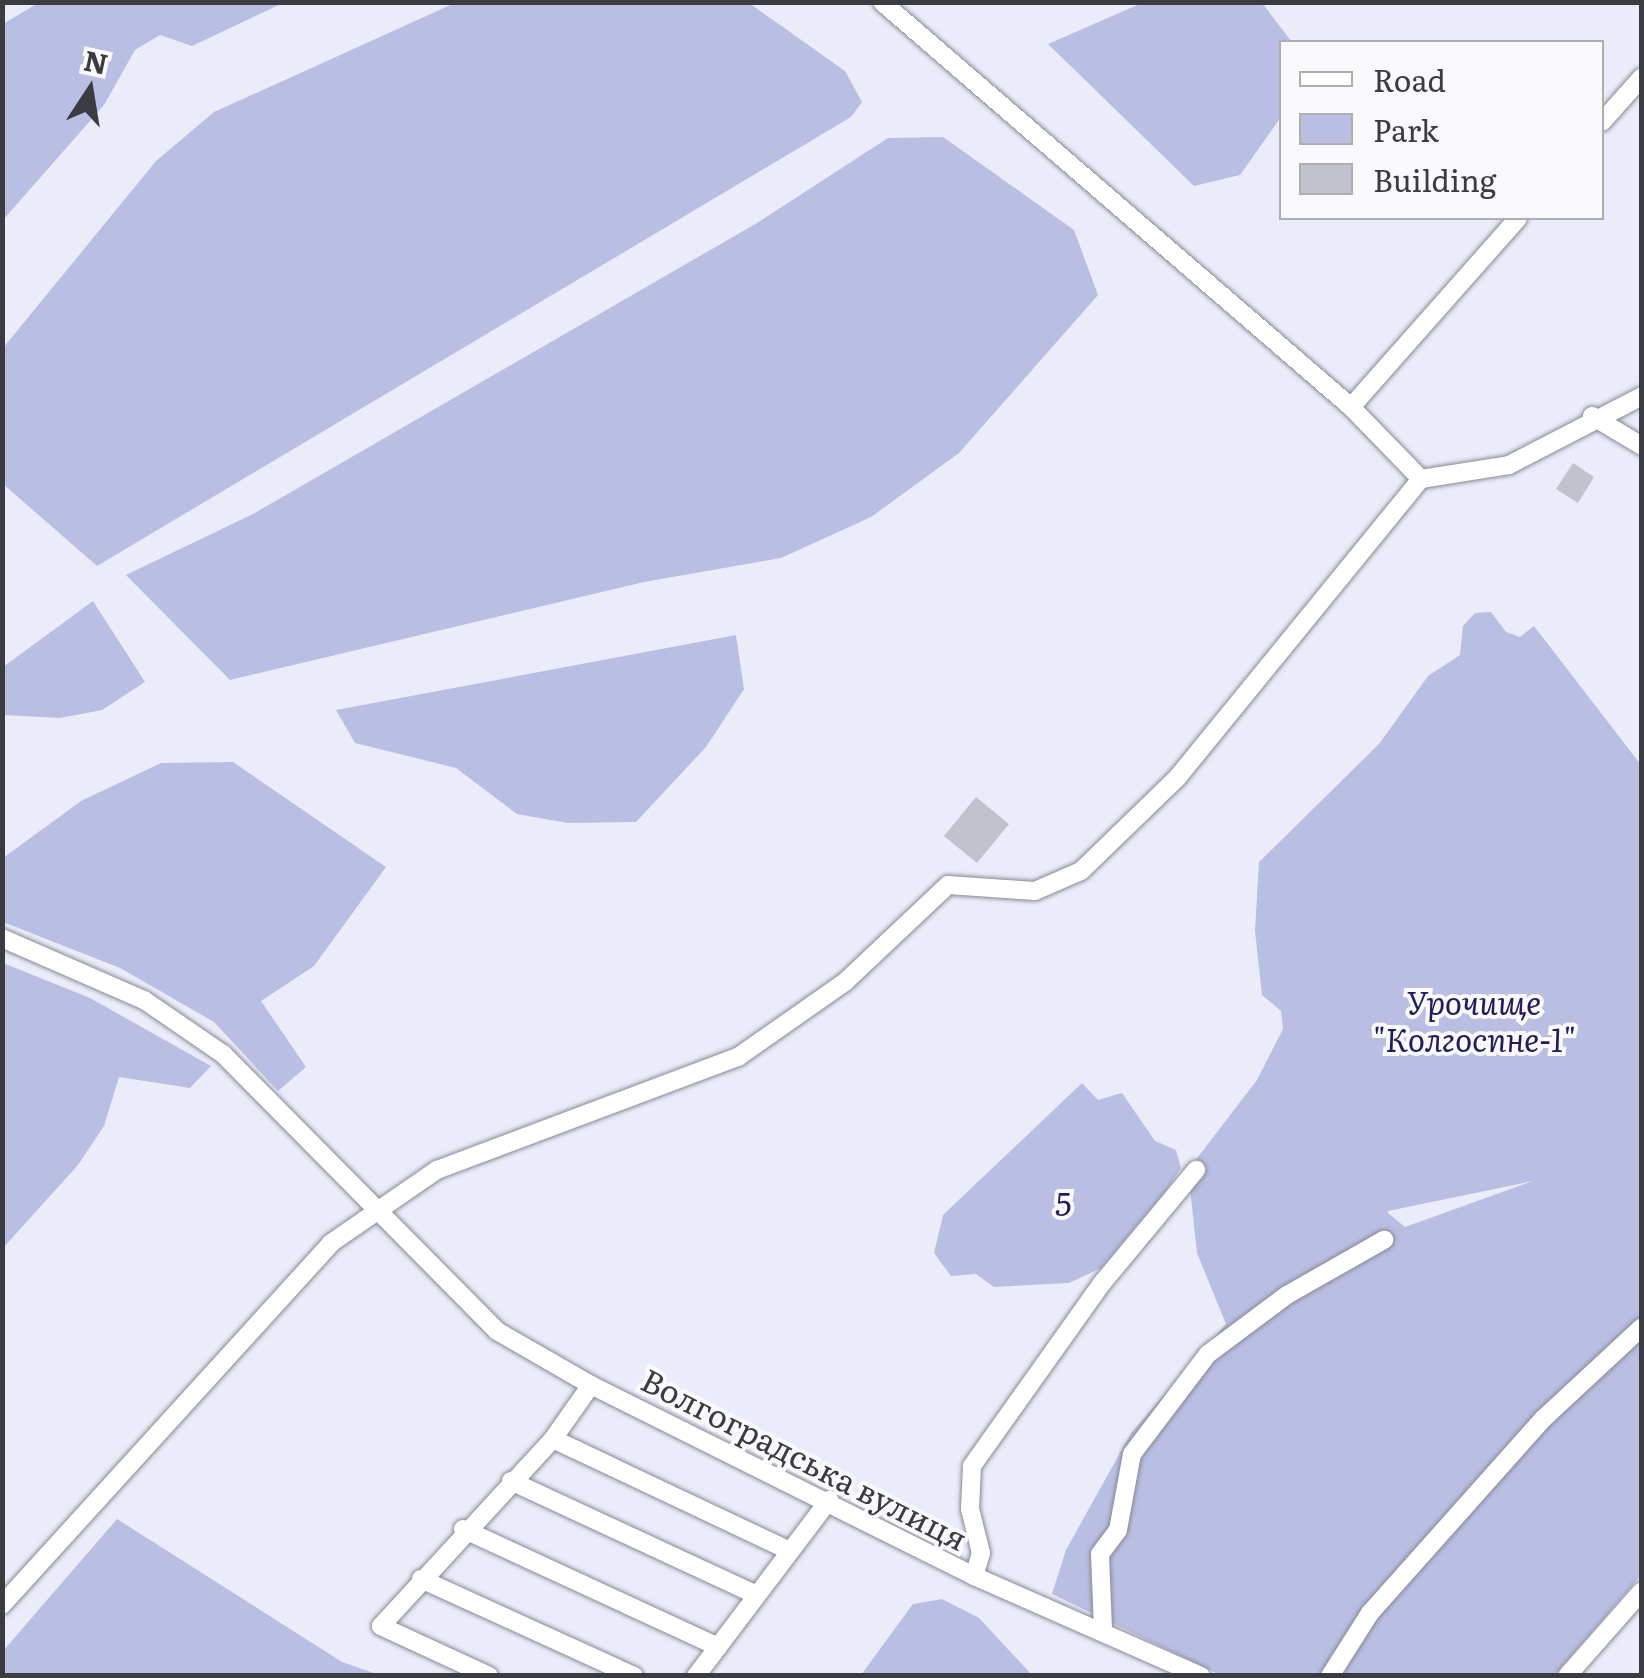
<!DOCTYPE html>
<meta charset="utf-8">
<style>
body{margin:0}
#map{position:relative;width:1644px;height:1678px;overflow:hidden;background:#ebecf9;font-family:Literata,serif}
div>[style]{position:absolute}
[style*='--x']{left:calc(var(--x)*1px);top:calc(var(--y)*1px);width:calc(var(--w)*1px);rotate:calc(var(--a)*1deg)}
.green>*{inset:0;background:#babee3}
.building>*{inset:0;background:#c0c2ce}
.roads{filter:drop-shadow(0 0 2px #878994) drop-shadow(0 0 2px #878994)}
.minor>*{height:18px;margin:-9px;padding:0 9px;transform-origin:9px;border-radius:9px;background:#fff}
span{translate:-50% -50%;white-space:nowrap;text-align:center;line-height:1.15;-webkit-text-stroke:8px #fafafd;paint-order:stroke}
.park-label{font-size:32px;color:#231e5a;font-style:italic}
.street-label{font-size:32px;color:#3b3c41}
.frame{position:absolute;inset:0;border:5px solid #3b3c41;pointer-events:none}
.legend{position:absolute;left:1279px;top:40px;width:325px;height:180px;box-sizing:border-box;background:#fafafd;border:2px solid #aeaeb2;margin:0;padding:12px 18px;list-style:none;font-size:30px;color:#3b3c41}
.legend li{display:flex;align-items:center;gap:20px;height:50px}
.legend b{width:50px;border:2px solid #aeaeb2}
.north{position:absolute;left:40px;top:40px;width:100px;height:100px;-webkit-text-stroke:8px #fafafd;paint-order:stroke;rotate:12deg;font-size:28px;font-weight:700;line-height:40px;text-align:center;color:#3b3c41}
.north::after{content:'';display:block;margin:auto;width:35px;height:45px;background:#3b3c41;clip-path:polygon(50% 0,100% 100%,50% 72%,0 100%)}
</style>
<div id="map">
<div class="green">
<i style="clip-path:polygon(457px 2px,749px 3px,845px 71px,862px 102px,851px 117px,97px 566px,3px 484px,3px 348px,156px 161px,214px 112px)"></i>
<i style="clip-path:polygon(38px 3px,38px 2px,283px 3px,192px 46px,160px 35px,135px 50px,104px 105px,3px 220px,3px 24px)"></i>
<i style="clip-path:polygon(1142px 3px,1262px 3px,1292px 42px,1282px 42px,1281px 117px,1240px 175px,1194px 186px,1048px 44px)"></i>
<i style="clip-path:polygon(943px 137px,1074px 230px,1098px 295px,959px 453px,871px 517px,781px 558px,644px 582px,230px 680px,126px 575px,253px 514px,757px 223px,888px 138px)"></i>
<i style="clip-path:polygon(93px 601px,145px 682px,102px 710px,60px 718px,3px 715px,3px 667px)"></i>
<i style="clip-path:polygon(evenodd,1491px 612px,1506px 632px,1520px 637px,1534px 626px,1641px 765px,1641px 1575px,1554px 1676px,1220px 1675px,1052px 1594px,1066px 1550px,1131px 1433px,1226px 1324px,1197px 1253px,1188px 1170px,1257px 1080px,1283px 1029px,1281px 1011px,1262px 995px,1255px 931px,1259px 862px,1379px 744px,1428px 676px,1460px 655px,1463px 626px,1475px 613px,1491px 612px,1533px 1181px,1405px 1227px,1388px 1213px,1388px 1211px,1533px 1181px)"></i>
<i style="clip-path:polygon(736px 635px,744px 689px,706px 747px,636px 822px,568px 823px,517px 814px,456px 768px,355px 743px,336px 710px)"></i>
<i style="clip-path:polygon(233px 762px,386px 867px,314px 966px,261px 1001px,306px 1067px,278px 1091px,214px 1022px,120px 968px,3px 922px,3px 858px,81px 801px,161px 763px)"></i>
<i style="clip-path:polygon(3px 963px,90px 998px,211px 1066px,190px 1088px,119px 1077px,104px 1126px,78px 1165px,3px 1248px)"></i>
<i style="clip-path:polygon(1082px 1083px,1098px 1100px,1122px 1093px,1155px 1141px,1176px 1150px,1181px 1168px,1165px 1192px,1101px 1268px,1069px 1283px,994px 1287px,976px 1274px,951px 1276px,934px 1253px,943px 1215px)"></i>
<i style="clip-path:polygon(117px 1519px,342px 1662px,380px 1675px,3px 1675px,3px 1651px)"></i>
<i style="clip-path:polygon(942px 1599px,979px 1618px,1032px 1675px,861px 1675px,913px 1604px)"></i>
</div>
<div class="building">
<i style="clip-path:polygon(1573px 463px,1594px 477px,1578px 503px,1556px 489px)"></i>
<i style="clip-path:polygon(976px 797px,1009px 824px,977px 863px,944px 836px)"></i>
</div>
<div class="roads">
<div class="minor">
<i style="--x:882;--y:2;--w:620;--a:40.81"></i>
<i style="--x:1351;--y:407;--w:100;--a:45.8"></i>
<i style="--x:1421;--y:479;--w:89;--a:-9"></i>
<i style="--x:1509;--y:465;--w:150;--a:-27.4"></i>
<i style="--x:1602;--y:122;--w:60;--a:-48.4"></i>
<i style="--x:1351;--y:407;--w:252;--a:-48.5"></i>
<i style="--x:1592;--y:416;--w:58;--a:31"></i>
<i style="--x:2;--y:938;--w:155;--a:23.6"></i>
<i style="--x:144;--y:1000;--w:96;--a:34.4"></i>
<i style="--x:223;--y:1054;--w:390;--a:45.3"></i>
<i style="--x:497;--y:1331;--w:108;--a:29.9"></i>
<i style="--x:591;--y:1385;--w:428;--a:26.5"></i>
<i style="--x:974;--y:1576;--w:248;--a:23.8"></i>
<i style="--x:553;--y:1439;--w:260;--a:25.3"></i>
<i style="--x:511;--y:1481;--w:266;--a:24.9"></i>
<i style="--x:463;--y:1529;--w:281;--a:24.8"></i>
<i style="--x:974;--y:1576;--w:24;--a:-73"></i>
<i style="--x:981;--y:1553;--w:45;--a:-104"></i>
<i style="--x:970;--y:1509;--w:43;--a:-87.3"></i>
<i style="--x:972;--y:1466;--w:226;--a:-54.6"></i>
<i style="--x:1103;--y:1282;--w:146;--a:-50.3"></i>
<i style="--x:421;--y:1579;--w:234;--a:24.5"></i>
<i style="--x:2;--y:1605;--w:489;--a:-47.7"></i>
<i style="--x:331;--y:1243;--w:129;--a:-34.6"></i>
<i style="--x:437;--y:1170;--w:322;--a:-20.6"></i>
<i style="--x:738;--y:1057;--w:131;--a:-35"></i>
<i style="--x:845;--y:982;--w:141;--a:-43.3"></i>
<i style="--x:948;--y:885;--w:87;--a:3.9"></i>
<i style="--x:1035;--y:891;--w:50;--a:-23.5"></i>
<i style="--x:1081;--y:871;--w:134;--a:-44.1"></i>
<i style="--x:1177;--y:778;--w:386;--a:-50.8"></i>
<i style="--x:1103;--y:1629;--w:75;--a:-92.3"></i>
<i style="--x:1100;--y:1554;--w:30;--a:-53"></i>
<i style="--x:1118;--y:1530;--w:77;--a:-79.6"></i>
<i style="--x:1132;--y:1454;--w:126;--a:-52.8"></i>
<i style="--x:1208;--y:1354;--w:99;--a:-36.8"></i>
<i style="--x:1287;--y:1295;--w:112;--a:-29.6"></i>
<i style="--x:489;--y:1676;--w:119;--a:-155.2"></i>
<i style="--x:381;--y:1626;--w:254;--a:-47.4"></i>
<i style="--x:553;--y:1439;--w:66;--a:-54.9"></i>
<i style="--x:696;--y:1676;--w:221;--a:-52.9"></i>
<i style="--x:1330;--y:1676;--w:75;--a:-57.6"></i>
<i style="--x:1370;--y:1613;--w:260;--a:-48.3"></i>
<i style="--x:1543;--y:1419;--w:135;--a:-42.9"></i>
<i style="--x:1567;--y:1676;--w:113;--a:-48.6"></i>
</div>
</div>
<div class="park-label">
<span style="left:1474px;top:1020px">Урочище<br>"Колгоспне-1"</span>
<span style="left:1063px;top:1202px">5</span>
</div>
<div class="street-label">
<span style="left:805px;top:1458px;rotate:27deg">Волгоградська вулиця</span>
</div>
<div class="frame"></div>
<ul class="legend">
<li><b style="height:12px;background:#fff"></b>Road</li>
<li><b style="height:28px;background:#babee3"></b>Park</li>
<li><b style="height:28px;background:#c0c2ce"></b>Building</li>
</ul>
<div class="north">N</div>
</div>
